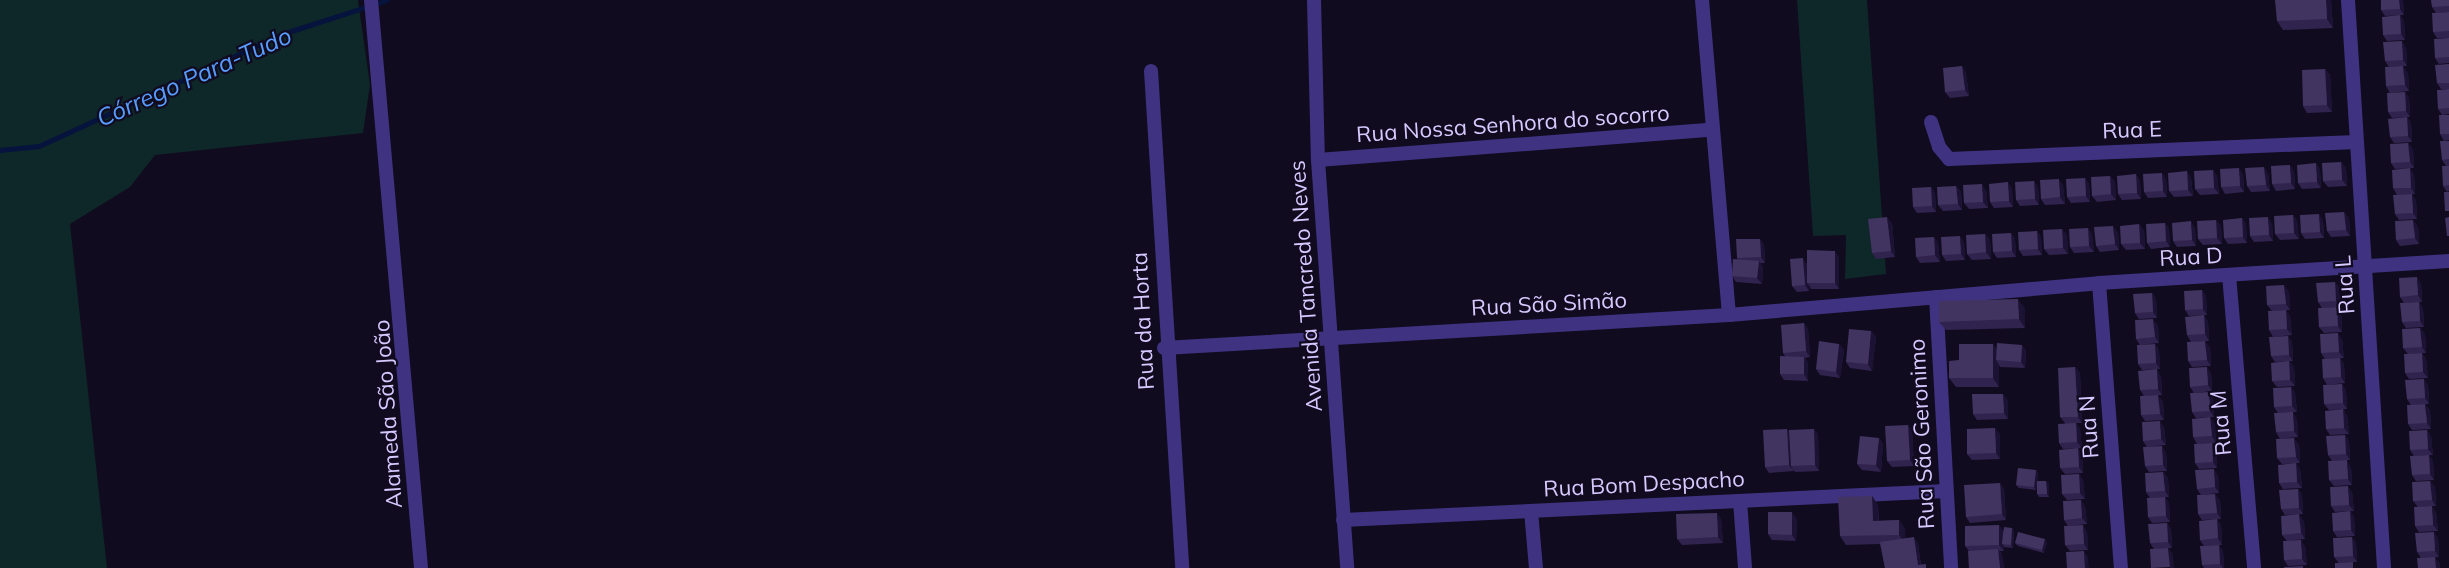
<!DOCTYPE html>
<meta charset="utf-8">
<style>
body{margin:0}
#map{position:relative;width:2449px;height:568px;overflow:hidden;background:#110b1f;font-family:Mulish,sans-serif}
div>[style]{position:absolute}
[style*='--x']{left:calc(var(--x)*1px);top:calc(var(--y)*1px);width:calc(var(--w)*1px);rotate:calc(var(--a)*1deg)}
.green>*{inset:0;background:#0e2729}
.stream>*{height:5px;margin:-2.5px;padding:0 2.5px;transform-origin:2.5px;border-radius:2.5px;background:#06133d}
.street>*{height:14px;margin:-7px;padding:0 7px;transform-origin:7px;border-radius:7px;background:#3f3381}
.wall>*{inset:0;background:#30234e}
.shaded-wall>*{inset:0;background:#1c1233}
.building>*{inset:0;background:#423461}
span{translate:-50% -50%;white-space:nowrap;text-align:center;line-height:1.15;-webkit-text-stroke:4.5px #110b1f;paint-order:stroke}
.street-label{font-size:22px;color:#d6c9ff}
.water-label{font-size:24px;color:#579cff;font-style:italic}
</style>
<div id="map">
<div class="green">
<i style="clip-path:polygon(0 0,358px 0,370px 85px,363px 133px,155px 155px,130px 187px,70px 224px,107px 568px,0 568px)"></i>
<i style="clip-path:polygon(1797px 0,1867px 0,1886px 274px,1845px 279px,1846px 235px,1813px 236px)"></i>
</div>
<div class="stream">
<i style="--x:0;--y:150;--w:39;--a:-6"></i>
<i style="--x:39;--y:146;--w:268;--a:-24.7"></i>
<i style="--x:282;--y:34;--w:110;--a:-17.9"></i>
</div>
<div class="street">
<i style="--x:371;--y:0;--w:570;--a:84.97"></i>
<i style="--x:1314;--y:0;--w:160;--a:88.6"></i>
<i style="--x:1318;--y:160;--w:409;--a:85.9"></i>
<i style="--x:1702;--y:0;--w:316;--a:85.1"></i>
<i style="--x:2348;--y:0;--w:569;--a:86.37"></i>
<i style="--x:1151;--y:71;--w:498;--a:86.4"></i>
<i style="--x:1931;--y:122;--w:26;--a:72"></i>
<i style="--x:1939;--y:147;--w:16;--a:50"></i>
<i style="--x:1949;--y:159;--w:408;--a:-2.4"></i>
<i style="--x:1318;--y:160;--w:393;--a:-4.4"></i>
<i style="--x:2229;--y:275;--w:294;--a:85.1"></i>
<i style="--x:2099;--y:283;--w:286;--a:85.6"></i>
<i style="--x:1936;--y:297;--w:271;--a:86.8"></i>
<i style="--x:1164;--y:348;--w:566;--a:-3.34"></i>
<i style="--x:1729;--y:315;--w:371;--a:-4.9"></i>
<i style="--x:2099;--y:283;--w:351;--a:-3.6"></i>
<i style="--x:1740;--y:501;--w:67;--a:85.7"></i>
<i style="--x:1531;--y:511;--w:57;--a:85"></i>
<i style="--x:1343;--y:520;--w:604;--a:-2.75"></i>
</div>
<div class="wall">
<i style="clip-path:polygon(2331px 0,2333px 28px,2283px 30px,2277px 21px)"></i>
<i style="clip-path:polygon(2381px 0,2403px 0,2404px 15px,2385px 16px,2381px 10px)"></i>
<i style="clip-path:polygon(2449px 0,2449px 12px,2436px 13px,2432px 7px)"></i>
<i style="clip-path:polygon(2449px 12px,2449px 38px,2437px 38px,2433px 32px)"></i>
<i style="clip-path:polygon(2400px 15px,2404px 21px,2405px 40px,2387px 41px,2383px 35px)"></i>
<i style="clip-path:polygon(2449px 38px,2449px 63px,2439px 64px,2435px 58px)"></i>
<i style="clip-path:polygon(2406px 47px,2407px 66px,2389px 67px,2385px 61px)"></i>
<i style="clip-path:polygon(2449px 64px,2449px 89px,2441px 89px,2437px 83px)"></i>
<i style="clip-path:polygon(1962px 66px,1966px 73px,1969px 96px,1950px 98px,1945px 92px)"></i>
<i style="clip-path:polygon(2325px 69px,2330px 75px,2332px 112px,2307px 113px,2303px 106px)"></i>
<i style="clip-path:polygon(2408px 73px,2409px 91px,2390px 93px,2386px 86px)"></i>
<i style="clip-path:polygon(2449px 89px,2449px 114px,2442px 115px,2438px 109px)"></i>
<i style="clip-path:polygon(2405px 92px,2409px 98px,2410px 117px,2392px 118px,2388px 112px)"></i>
<i style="clip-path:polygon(2449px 115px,2449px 140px,2444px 141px,2440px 134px)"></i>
<i style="clip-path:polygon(2407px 117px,2411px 123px,2412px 142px,2394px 143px,2390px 137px)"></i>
<i style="clip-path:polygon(2449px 141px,2449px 166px,2446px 166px,2442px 160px)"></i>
<i style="clip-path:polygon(2408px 143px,2413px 149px,2414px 168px,2395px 169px,2391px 163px)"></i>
<i style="clip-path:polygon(2341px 162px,2346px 168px,2347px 186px,2328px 187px,2323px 181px)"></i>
<i style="clip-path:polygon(2449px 166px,2449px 191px,2447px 192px,2443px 186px)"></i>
<i style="clip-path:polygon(2410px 168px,2414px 175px,2415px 194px,2397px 195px,2393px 188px)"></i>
<i style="clip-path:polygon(2320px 169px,2321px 188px,2302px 189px,2298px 183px)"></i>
<i style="clip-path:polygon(2213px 170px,2217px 176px,2219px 194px,2200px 195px,2195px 189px)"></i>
<i style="clip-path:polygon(2187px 171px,2191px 178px,2193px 196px,2174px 197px,2169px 191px)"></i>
<i style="clip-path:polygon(2294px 171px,2295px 189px,2276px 191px,2272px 184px)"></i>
<i style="clip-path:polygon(2268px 173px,2270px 191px,2251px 192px,2247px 186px)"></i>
<i style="clip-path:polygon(2136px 174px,2140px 181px,2141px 199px,2122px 200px,2118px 194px)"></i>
<i style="clip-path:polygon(2243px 174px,2244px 192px,2225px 194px,2221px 187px)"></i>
<i style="clip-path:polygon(2110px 176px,2115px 182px,2116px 200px,2097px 202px,2092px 196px)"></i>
<i style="clip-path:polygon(2085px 178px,2089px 184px,2090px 202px,2071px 203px,2067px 197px)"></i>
<i style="clip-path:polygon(2166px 179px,2167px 197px,2148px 198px,2144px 192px)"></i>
<i style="clip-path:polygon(2034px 181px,2038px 187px,2039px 205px,2020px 206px,2016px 200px)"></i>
<i style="clip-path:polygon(2063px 185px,2065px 204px,2045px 205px,2041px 199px)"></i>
<i style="clip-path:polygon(1956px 186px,1961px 192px,1962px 210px,1943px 211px,1938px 205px)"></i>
<i style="clip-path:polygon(1931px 187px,1935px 193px,1936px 212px,1917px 213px,1913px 207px)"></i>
<i style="clip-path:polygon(2012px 188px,2013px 207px,1994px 208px,1990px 202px)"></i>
<i style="clip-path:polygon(1986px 190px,1988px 208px,1969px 209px,1964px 203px)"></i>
<i style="clip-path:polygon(2416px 200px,2417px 219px,2399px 220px,2395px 214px)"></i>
<i style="clip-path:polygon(2344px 212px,2349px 218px,2350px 236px,2331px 237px,2327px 231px)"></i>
<i style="clip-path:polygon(2293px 215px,2297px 221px,2299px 239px,2280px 240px,2275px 234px)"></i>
<i style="clip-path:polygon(2242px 218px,2246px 224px,2247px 243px,2228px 244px,2224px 238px)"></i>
<i style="clip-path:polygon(2216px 220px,2221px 226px,2222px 244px,2203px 245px,2198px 239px)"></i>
<i style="clip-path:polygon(2323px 220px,2324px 238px,2305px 239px,2301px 233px)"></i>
<i style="clip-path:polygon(1892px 223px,1895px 257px,1876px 259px,1872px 253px)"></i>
<i style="clip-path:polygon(2165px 223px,2169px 229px,2170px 247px,2151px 249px,2147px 243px)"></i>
<i style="clip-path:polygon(2272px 223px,2273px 241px,2254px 242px,2250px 236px)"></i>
<i style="clip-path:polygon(2139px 224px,2144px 231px,2145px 249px,2126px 250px,2121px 244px)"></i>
<i style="clip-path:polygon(2418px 226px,2419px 244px,2400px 246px,2396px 240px)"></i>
<i style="clip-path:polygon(2088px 228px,2092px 234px,2094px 252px,2074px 253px,2070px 247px)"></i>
<i style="clip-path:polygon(2195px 228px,2196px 246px,2177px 247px,2173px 241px)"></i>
<i style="clip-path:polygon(2062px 229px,2067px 235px,2068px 254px,2049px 255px,2044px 249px)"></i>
<i style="clip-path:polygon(2037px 231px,2041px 237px,2042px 255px,2023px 256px,2019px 250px)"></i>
<i style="clip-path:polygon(2118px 232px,2119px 250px,2100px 252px,2096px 246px)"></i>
<i style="clip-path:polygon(2011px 233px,2015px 239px,2016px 257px,1997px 258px,1993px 252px)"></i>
<i style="clip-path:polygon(1985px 234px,1990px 240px,1991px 259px,1972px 260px,1967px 254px)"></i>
<i style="clip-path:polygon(1934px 237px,1938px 243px,1940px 262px,1920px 263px,1916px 257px)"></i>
<i style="clip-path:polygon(1760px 239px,1764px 245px,1765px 263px,1760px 263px,1763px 267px,1762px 284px,1736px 282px,1732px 276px,1738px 260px,1737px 258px)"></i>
<i style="clip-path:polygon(1964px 242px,1965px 260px,1946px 261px,1942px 255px)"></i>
<i style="clip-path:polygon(1839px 257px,1839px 289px,1811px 289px,1809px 285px,1809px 291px,1797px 292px,1792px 286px,1807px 263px)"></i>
<i style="clip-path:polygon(2335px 282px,2339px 288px,2340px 307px,2322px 308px,2318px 302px)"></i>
<i style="clip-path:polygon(2421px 283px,2422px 302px,2404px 303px,2400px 297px)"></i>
<i style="clip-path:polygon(2202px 290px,2206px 296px,2207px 315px,2189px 316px,2185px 310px)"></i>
<i style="clip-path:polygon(2289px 291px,2290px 310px,2272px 311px,2267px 305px)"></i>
<i style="clip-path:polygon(2152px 293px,2156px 299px,2157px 318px,2139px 319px,2135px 313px)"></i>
<i style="clip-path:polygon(2419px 302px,2423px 308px,2424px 327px,2406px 328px,2402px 322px)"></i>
<i style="clip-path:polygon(2025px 308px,2025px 328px,1946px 330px,1939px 322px)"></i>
<i style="clip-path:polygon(2286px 310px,2290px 316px,2292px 335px,2273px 337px,2269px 330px)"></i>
<i style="clip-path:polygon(2341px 313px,2342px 332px,2324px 333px,2319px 327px)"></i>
<i style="clip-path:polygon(2204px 315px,2208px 322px,2209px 341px,2191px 342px,2187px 335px)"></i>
<i style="clip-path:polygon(1804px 323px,1808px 329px,1810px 357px,1805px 358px,1808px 363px,1808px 381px,1784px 380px,1780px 374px,1785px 356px,1783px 353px)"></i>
<i style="clip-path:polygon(2158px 325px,2159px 343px,2140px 345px,2136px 339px)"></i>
<i style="clip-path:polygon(2420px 328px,2425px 334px,2426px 353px,2408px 354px,2403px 348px)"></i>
<i style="clip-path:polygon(1871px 331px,1876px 337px,1872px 371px,1850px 368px,1846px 362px)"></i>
<i style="clip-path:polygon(2288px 336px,2292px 342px,2293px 361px,2275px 362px,2271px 356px)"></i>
<i style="clip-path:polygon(2342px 339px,2344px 358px,2325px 359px,2321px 353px)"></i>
<i style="clip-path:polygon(1839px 344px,1844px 350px,1840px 378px,1820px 375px,1816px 369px)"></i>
<i style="clip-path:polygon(2155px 344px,2159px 350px,2160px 369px,2142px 370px,2138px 364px)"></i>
<i style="clip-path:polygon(2022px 345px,2026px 351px,2025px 368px,2000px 367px,1999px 365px,1999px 387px,1956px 387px,1949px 378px,1959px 360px,1997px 349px)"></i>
<i style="clip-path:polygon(2210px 347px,2211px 366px,2192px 367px,2188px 361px)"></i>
<i style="clip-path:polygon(2422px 353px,2426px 359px,2428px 378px,2409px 379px,2405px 373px)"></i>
<i style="clip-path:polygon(2340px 358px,2344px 364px,2345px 383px,2327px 385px,2323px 378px)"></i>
<i style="clip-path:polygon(2289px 361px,2294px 367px,2295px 386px,2277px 387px,2272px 381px)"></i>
<i style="clip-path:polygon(2075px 367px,2080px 373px,2082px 423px,2076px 423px,2080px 429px,2082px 448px,2063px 449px,2059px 443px,2065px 423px,2060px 417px)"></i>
<i style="clip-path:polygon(2211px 373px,2212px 391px,2194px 393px,2190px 387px)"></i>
<i style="clip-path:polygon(2161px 376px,2162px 395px,2144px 396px,2140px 390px)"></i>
<i style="clip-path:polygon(2342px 384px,2346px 390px,2347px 409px,2329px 410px,2324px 404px)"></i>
<i style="clip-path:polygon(2428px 385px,2429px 404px,2411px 405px,2407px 399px)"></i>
<i style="clip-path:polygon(2291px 387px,2295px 393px,2297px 412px,2278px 413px,2274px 407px)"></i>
<i style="clip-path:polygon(2213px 398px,2214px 417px,2196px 418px,2192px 412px)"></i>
<i style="clip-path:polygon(2008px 400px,2008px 419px,1977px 420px,1973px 414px)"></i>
<i style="clip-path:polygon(2163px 401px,2164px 420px,2145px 421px,2141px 415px)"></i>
<i style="clip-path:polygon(2343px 409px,2347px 415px,2349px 434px,2330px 435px,2326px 429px)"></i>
<i style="clip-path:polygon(2430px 410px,2431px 429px,2412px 430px,2408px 424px)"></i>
<i style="clip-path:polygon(2210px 417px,2215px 424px,2216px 443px,2197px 444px,2193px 437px)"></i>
<i style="clip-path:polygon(2297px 419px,2298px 437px,2280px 439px,2276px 432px)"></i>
<i style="clip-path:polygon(1908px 425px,1912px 431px,1914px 466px,1892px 467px,1887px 461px)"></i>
<i style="clip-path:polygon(2164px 427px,2166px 445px,2147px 447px,2143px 441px)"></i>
<i style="clip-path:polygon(1787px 429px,1790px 433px,1814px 429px,1818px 435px,1819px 471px,1795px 472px,1794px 470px,1794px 471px,1769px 473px,1765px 467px)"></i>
<i style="clip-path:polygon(2427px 430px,2431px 436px,2433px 455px,2414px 456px,2410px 450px)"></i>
<i style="clip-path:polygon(2000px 434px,2000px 459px,1972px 460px,1967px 454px)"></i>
<i style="clip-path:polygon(2345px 435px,2349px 441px,2350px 460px,2332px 461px,2328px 455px)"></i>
<i style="clip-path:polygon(1879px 438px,1883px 444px,1881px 472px,1862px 470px,1857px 464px)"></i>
<i style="clip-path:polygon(2212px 443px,2216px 449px,2217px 468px,2199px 469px,2195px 463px)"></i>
<i style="clip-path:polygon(2299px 444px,2300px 463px,2282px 464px,2277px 458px)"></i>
<i style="clip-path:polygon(2078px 448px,2082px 454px,2083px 473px,2065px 474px,2060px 468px)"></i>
<i style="clip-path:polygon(2166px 452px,2167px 471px,2149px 472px,2145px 466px)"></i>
<i style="clip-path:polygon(2429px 455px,2433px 461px,2434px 480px,2416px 481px,2412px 475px)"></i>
<i style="clip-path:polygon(2296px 463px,2300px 469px,2302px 488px,2283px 489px,2279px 483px)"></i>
<i style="clip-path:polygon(2351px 467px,2352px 485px,2334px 486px,2329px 480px)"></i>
<i style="clip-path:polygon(2036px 470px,2038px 473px,2037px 481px,2046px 481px,2049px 484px,2049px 497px,2039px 497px,2037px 494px,2037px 483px,2036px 490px,2019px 488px,2016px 485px)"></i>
<i style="clip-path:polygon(2163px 472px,2168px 478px,2169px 497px,2150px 498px,2146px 492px)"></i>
<i style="clip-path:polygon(2079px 474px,2083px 480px,2085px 499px,2067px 500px,2062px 494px)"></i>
<i style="clip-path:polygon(2218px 475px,2219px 493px,2201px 495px,2197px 489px)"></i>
<i style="clip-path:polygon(2430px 481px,2435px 487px,2436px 506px,2418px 507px,2413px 501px)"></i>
<i style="clip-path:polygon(2000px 483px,2004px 489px,2006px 520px,1970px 523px,1966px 517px)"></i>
<i style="clip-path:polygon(2298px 489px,2302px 495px,2303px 514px,2285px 515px,2281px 509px)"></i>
<i style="clip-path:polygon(2352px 492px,2354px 511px,2335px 512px,2331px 506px)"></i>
<i style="clip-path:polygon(1872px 496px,1878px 505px,1879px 521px,1899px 520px,1905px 529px,1905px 538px,1918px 543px,1921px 565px,1885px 568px,1880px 544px,1846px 545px,1840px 536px)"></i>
<i style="clip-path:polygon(2165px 497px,2169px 503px,2170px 522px,2152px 523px,2148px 517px)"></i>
<i style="clip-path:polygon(2220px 500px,2221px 519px,2202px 520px,2198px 514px)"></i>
<i style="clip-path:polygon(2085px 506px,2087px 524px,2068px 526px,2064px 520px)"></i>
<i style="clip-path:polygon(2350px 511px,2354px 517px,2355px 536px,2337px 537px,2333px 531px)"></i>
<i style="clip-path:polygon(2436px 512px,2438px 531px,2419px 532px,2415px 526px)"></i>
<i style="clip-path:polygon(1721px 519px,1723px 543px,1682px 545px,1677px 539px)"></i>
<i style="clip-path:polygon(1797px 519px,1796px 541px,1772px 540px,1768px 534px)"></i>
<i style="clip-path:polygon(2217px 519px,2221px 525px,2222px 545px,2204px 546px,2200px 540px)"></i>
<i style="clip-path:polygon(2304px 521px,2305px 539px,2287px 541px,2282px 535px)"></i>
<i style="clip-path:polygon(2167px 523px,2171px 529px,2172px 548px,2154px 549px,2150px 543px)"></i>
<i style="clip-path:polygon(1999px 525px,2003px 531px,2012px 528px,2014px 531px,2013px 548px,2004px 547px,2004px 546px,2004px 551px,2000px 551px,2002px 555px,2004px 568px,1969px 568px,1969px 551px,1965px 546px)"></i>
<i style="clip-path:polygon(2087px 531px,2088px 550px,2070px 551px,2065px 545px)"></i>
<i style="clip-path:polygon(2352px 537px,2356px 543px,2357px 562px,2339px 563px,2334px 557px)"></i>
<i style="clip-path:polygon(2438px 538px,2439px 557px,2421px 558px,2417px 552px)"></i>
<i style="clip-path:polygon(2047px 542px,2044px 553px,2018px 546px,2015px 543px)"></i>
<i style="clip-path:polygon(2219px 545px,2223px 551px,2224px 568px,2204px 568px,2202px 565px)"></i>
<i style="clip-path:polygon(2305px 546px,2307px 565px,2288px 566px,2284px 560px)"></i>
</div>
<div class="shaded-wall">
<i style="clip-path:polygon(2326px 0,2331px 0,2333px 28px,2327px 19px)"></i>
<i style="clip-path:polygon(2399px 0,2403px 0,2404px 15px,2400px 9px)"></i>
<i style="clip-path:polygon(2400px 15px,2404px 21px,2405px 40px,2401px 34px)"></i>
<i style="clip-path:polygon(2402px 41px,2406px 47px,2407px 66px,2403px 60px)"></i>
<i style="clip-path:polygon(1962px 66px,1966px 73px,1969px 96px,1965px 90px)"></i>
<i style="clip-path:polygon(2403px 66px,2408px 73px,2409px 91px,2405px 85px)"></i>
<i style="clip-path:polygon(2325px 69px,2330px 75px,2332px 112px,2327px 105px)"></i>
<i style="clip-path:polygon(2405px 92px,2409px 98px,2410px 117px,2406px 111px)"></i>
<i style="clip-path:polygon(2407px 117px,2411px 123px,2412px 142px,2408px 136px)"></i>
<i style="clip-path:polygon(2408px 143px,2413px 149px,2414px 168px,2410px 162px)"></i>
<i style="clip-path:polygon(2341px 162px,2346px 168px,2347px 186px,2342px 180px)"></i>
<i style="clip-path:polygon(2316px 163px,2320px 169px,2321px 188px,2317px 182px)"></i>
<i style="clip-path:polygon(2290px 165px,2294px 171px,2295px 189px,2291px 183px)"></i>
<i style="clip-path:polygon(2264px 167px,2268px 173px,2270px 191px,2266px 185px)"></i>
<i style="clip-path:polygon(2239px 168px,2243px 174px,2244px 192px,2240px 186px)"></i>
<i style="clip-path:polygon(2410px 168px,2414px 175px,2415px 194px,2411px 188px)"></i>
<i style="clip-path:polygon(2213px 170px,2217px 176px,2219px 194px,2214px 188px)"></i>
<i style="clip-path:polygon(2187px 171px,2191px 178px,2193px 196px,2188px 190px)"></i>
<i style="clip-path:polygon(2162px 173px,2166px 179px,2167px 197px,2163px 191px)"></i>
<i style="clip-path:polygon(2136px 174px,2140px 181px,2141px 199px,2137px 193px)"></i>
<i style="clip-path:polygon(2110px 176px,2115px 182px,2116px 200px,2111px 194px)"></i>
<i style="clip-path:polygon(2085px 178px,2089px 184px,2090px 202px,2086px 196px)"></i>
<i style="clip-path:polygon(2059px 179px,2063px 185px,2065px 204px,2060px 197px)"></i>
<i style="clip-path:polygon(2034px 181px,2038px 187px,2039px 205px,2035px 199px)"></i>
<i style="clip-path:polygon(2008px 182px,2012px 188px,2013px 207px,2009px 201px)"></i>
<i style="clip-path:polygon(1982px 184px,1986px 190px,1988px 208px,1983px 202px)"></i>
<i style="clip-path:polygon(1956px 186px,1961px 192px,1962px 210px,1958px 204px)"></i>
<i style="clip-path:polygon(1931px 187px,1935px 193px,1936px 212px,1932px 206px)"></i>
<i style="clip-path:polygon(2412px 194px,2416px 200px,2417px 219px,2413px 213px)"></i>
<i style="clip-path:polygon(2344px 212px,2349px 218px,2350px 236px,2346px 230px)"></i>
<i style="clip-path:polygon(2319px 214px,2323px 220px,2324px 238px,2320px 232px)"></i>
<i style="clip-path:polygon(2293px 215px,2297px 221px,2299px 239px,2294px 233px)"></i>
<i style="clip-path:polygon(1887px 217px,1892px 223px,1895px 257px,1891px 251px)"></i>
<i style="clip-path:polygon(2268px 217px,2272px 223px,2273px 241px,2269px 235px)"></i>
<i style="clip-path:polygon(2242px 218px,2246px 224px,2247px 243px,2243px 237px)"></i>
<i style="clip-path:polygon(2216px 220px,2221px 226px,2222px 244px,2217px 238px)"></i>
<i style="clip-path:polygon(2413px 220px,2418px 226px,2419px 244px,2415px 238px)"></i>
<i style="clip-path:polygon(2191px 221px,2195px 228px,2196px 246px,2192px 240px)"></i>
<i style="clip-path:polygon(2165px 223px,2169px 229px,2170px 247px,2166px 241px)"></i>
<i style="clip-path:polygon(2139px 224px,2144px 231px,2145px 249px,2140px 243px)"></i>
<i style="clip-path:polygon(2113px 226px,2118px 232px,2119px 250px,2115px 244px)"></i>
<i style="clip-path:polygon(2088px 228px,2092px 234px,2094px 252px,2089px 246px)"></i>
<i style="clip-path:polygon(2062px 229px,2067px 235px,2068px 254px,2063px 248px)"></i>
<i style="clip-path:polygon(2037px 231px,2041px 237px,2042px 255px,2038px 249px)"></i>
<i style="clip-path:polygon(2011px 233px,2015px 239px,2016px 257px,2012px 251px)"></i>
<i style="clip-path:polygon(1985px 234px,1990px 240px,1991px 259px,1986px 252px)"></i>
<i style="clip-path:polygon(1960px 236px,1964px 242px,1965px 260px,1961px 254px)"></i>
<i style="clip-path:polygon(1934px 237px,1938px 243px,1940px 262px,1935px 255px)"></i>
<i style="clip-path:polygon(1760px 239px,1764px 245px,1765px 263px,1761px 257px)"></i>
<i style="clip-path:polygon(1835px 251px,1839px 257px,1839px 289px,1835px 283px)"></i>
<i style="clip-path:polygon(1803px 258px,1807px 264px,1807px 283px,1809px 285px,1809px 291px,1805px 285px)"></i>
<i style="clip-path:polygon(1759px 261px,1763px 267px,1762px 284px,1757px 278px)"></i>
<i style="clip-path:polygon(2417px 277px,2421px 283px,2422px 302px,2418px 295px)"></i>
<i style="clip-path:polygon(2335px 282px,2339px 288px,2340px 307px,2336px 301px)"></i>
<i style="clip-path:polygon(2284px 285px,2289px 291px,2290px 310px,2286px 304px)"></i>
<i style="clip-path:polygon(2202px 290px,2206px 296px,2207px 315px,2203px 309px)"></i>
<i style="clip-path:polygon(2152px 293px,2156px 299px,2157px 318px,2153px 312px)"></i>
<i style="clip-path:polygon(2018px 299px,2025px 308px,2025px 328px,2019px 319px)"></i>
<i style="clip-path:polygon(2419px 302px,2423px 308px,2424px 327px,2420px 321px)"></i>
<i style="clip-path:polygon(2337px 307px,2341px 313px,2342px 332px,2338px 326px)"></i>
<i style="clip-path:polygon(2286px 310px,2290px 316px,2292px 335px,2287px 329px)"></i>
<i style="clip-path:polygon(2204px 315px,2208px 322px,2209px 341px,2205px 334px)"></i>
<i style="clip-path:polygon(2153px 319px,2158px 325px,2159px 343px,2155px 337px)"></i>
<i style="clip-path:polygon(1804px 323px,1808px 329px,1810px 357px,1806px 351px)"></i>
<i style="clip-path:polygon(2420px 328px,2425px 334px,2426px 353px,2422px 347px)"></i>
<i style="clip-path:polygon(1871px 331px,1876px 337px,1872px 371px,1868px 364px)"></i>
<i style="clip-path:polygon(2338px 333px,2342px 339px,2344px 358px,2339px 352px)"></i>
<i style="clip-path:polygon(2288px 336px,2292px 342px,2293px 361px,2289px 355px)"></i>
<i style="clip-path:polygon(2205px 341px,2210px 347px,2211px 366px,2207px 360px)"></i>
<i style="clip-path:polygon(1839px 344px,1844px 350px,1840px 378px,1836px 372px)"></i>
<i style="clip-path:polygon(1993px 344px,2000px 353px,1996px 360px,1999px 365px,1999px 387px,1993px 378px)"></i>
<i style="clip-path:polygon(2155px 344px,2159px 350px,2160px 369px,2156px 363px)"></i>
<i style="clip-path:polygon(2022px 345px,2026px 351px,2025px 368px,2021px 362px)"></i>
<i style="clip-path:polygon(2422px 353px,2426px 359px,2428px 378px,2423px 372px)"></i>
<i style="clip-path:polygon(1804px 357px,1808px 363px,1808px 381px,1804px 374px)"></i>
<i style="clip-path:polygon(2340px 358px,2344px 364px,2345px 383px,2341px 377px)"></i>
<i style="clip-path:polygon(2289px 361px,2294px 367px,2295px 386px,2290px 380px)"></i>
<i style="clip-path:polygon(2075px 367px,2080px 373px,2082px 423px,2078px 417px)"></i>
<i style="clip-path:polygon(2207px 367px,2211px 373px,2212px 391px,2208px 385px)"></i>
<i style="clip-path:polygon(2157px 369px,2161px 376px,2162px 395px,2158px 389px)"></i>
<i style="clip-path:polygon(2424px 379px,2428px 385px,2429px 404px,2425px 398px)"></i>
<i style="clip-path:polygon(2342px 384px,2346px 390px,2347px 409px,2343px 403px)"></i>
<i style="clip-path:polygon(2291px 387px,2295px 393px,2297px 412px,2292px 406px)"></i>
<i style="clip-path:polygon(2209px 392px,2213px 398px,2214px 417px,2210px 411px)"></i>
<i style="clip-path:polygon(2003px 394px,2008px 400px,2008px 419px,2004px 413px)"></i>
<i style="clip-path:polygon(2158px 395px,2163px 401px,2164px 420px,2160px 414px)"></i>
<i style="clip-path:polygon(2425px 404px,2430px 410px,2431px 429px,2427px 423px)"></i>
<i style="clip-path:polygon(2343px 409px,2347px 415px,2349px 434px,2344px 428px)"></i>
<i style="clip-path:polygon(2293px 412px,2297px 419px,2298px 437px,2294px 431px)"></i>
<i style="clip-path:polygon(2210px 417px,2215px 424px,2216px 443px,2212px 436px)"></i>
<i style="clip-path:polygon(2160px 421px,2164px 427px,2166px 445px,2161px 439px)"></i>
<i style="clip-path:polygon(2076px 423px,2080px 429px,2082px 448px,2077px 442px)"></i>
<i style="clip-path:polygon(1908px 425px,1912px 431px,1914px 466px,1910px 460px)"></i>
<i style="clip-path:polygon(1995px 428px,2000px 434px,2000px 459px,1996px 453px)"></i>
<i style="clip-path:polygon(1787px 429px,1791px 435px,1791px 466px,1794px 471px,1789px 465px)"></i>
<i style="clip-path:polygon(1814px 429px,1818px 435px,1819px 471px,1815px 465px)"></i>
<i style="clip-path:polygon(2427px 430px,2431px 436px,2433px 455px,2428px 449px)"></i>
<i style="clip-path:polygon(2345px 435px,2349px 441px,2350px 460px,2346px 454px)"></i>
<i style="clip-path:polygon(1879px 438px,1883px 444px,1881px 472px,1876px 465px)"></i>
<i style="clip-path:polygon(2294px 438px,2299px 444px,2300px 463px,2296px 457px)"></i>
<i style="clip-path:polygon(2212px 443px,2216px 449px,2217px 468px,2213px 462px)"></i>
<i style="clip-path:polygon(2162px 446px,2166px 452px,2167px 471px,2163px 465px)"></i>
<i style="clip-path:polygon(2078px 448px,2082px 454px,2083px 473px,2079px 467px)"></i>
<i style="clip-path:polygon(2429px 455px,2433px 461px,2434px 480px,2430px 474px)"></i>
<i style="clip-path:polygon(2347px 460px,2351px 467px,2352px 485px,2348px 479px)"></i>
<i style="clip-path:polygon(2296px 463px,2300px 469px,2302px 488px,2297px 482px)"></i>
<i style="clip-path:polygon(2214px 469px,2218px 475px,2219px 493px,2215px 487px)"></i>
<i style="clip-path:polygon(2036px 470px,2038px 473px,2036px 490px,2034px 487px)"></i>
<i style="clip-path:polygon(2163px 472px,2168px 478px,2169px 497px,2165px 491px)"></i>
<i style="clip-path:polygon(2079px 474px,2083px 480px,2085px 499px,2080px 493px)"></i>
<i style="clip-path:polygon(2046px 481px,2049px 484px,2049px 497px,2047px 494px)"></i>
<i style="clip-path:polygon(2430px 481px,2435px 487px,2436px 506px,2432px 500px)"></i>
<i style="clip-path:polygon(2000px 483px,2004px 489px,2006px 520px,2002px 514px)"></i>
<i style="clip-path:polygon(2348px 486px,2352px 492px,2354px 511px,2349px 505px)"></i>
<i style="clip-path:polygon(2298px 489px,2302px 495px,2303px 514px,2299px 508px)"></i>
<i style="clip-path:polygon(2215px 494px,2220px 500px,2221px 519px,2217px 513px)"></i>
<i style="clip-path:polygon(1872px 496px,1878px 505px,1879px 530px,1873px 521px)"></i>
<i style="clip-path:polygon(2165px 497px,2169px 503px,2170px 522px,2166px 516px)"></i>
<i style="clip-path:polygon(2081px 500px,2085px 506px,2087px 524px,2082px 518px)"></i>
<i style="clip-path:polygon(2432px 506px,2436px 512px,2438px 531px,2433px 525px)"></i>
<i style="clip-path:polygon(2350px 511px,2354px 517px,2355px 536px,2351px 530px)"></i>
<i style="clip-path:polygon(1792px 512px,1797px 519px,1796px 541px,1792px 535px)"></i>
<i style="clip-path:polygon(1717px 513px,1721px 519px,1723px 543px,1718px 537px)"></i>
<i style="clip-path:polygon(2299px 514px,2304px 521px,2305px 539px,2301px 533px)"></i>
<i style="clip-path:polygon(2217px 519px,2221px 525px,2222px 545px,2218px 538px)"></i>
<i style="clip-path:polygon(1899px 520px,1905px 529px,1906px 544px,1899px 535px)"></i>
<i style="clip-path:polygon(2167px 523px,2171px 529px,2172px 548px,2168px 542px)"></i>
<i style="clip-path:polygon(1999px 525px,2003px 531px,2002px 544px,2004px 546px,2004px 551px,1999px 545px)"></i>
<i style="clip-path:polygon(2083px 525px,2087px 531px,2088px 550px,2084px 544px)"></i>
<i style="clip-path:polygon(2012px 528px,2014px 531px,2013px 548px,2011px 545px)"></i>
<i style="clip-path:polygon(2434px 532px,2438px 538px,2439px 557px,2435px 551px)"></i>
<i style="clip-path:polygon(1914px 537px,1918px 543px,1921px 568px,1918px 565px)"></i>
<i style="clip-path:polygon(2352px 537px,2356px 543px,2357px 562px,2353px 556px)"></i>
<i style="clip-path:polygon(2045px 539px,2047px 542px,2044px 553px,2042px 550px)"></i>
<i style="clip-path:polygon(2301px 540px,2305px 546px,2307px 565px,2302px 559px)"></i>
<i style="clip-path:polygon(2219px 545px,2223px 551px,2224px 568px,2223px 568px,2220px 564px)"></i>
<i style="clip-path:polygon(2168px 548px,2173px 554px,2174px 568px,2170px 568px,2170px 567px)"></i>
<i style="clip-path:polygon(1998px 549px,2002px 555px,2004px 568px,2000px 568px)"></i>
<i style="clip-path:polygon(2084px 551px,2088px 557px,2089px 568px,2085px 568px)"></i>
<i style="clip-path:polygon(2435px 557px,2440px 563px,2440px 568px,2436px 568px)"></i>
</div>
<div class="building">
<i style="clip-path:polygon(2275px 0,2326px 0,2327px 19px,2277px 21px)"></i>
<i style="clip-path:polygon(2381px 0,2399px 0,2400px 9px,2381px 10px)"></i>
<i style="clip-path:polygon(2431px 0,2449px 0,2449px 6px,2432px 7px)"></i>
<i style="clip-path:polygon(2449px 12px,2449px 31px,2433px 32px,2432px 13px)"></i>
<i style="clip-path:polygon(2400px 15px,2401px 34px,2383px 35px,2382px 17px)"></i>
<i style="clip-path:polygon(2449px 38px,2449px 57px,2435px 58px,2434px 39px)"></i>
<i style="clip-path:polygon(2402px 41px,2403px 60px,2385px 61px,2383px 42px)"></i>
<i style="clip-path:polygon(2449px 64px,2449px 83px,2437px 83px,2435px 65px)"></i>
<i style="clip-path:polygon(1962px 66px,1965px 90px,1945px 92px,1943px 68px)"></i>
<i style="clip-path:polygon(2403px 66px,2405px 85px,2386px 86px,2385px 67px)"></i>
<i style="clip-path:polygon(2325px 69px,2327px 105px,2303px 106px,2302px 70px)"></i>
<i style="clip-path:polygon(2449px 89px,2449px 108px,2438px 109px,2437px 90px)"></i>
<i style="clip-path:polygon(2405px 92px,2406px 111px,2388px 112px,2387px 93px)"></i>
<i style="clip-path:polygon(2439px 115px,2449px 115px,2449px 134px,2440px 134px)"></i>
<i style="clip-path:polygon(2407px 117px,2408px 136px,2390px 137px,2388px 119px)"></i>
<i style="clip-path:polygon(2440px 141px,2449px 141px,2449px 159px,2442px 160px)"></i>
<i style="clip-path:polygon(2408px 143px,2410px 162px,2391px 163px,2390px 144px)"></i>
<i style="clip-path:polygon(2341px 162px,2342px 180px,2323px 181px,2322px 163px)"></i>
<i style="clip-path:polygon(2316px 163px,2317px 182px,2298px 183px,2297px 165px)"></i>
<i style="clip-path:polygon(2290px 165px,2291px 183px,2272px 184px,2271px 166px)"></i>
<i style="clip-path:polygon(2442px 166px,2449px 166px,2449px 185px,2443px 186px)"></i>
<i style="clip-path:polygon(2264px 167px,2266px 185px,2247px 186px,2245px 168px)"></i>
<i style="clip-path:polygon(2239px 168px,2240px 186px,2221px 187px,2220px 169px)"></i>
<i style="clip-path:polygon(2410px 168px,2411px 188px,2393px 188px,2392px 170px)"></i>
<i style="clip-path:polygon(2213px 170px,2214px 188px,2195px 189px,2194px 171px)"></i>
<i style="clip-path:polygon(2187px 171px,2188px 190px,2169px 191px,2168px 173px)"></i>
<i style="clip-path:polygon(2162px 173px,2163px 191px,2144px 192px,2143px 174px)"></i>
<i style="clip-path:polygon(2136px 174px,2137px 193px,2118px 194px,2117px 176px)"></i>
<i style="clip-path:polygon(2110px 176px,2111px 194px,2092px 196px,2091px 177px)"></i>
<i style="clip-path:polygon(2085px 178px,2086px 196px,2067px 197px,2066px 179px)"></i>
<i style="clip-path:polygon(2059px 179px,2060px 197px,2041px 199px,2040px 180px)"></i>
<i style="clip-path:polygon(2034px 181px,2035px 199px,2016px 200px,2015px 182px)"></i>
<i style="clip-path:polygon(2008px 182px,2009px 201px,1990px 202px,1989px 184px)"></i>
<i style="clip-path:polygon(1982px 184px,1983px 202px,1964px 203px,1963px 185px)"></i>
<i style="clip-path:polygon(1956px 186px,1958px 204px,1938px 205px,1937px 187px)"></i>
<i style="clip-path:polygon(1931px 187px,1932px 206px,1913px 207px,1912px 188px)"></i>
<i style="clip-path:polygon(2444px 192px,2449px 192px,2449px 211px,2445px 211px)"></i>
<i style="clip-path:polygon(2412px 194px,2413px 213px,2395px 214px,2393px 195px)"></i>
<i style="clip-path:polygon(2344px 212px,2346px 230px,2327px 231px,2325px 213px)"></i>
<i style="clip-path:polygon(2319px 214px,2320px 232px,2301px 233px,2300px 215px)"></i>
<i style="clip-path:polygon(2293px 215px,2294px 233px,2275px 234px,2274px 216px)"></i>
<i style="clip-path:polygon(1887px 217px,1891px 251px,1872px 253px,1868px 219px)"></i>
<i style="clip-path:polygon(2268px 217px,2269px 235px,2250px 236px,2249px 218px)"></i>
<i style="clip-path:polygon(2449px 217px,2449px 236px,2447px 236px,2445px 218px)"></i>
<i style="clip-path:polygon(2242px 218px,2243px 237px,2224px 238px,2223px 220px)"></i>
<i style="clip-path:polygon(2216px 220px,2217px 238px,2198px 239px,2197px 221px)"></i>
<i style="clip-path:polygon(2413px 220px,2415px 238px,2396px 240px,2395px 221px)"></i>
<i style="clip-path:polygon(2191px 221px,2192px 240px,2173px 241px,2172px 223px)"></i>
<i style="clip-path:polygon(2165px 223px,2166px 241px,2147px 243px,2146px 224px)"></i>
<i style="clip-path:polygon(2139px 224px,2140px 243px,2121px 244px,2120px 226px)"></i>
<i style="clip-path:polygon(2113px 226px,2115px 244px,2096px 246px,2094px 227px)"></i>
<i style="clip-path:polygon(2088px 228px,2089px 246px,2070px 247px,2069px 229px)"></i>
<i style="clip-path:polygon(2062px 229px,2063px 248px,2044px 249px,2043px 230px)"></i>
<i style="clip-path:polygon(2037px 231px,2038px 249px,2019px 250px,2018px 232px)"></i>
<i style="clip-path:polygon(2011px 233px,2012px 251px,1993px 252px,1992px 234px)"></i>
<i style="clip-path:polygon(1985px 234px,1986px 252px,1967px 254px,1966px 235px)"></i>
<i style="clip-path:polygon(1960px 236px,1961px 254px,1942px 255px,1941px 237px)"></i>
<i style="clip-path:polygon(1934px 237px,1935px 255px,1916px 257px,1915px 238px)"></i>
<i style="clip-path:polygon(1736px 239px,1760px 239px,1761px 257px,1737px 258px)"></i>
<i style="clip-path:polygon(1807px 250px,1835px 251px,1835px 283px,1807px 283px)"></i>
<i style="clip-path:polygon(1803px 258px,1805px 285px,1792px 286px,1790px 259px)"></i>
<i style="clip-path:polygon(1733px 259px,1759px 261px,1757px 278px,1732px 276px)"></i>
<i style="clip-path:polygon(2417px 277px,2418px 295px,2400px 297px,2399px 278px)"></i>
<i style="clip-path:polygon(2335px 282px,2336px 301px,2318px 302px,2316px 283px)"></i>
<i style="clip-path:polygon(2284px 285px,2286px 304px,2267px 305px,2266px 286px)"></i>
<i style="clip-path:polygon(2202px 290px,2203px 309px,2185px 310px,2184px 291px)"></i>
<i style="clip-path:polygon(2152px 293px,2153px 312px,2135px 313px,2133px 294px)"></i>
<i style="clip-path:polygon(2018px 299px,2019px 319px,1939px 322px,1939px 301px)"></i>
<i style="clip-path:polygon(2419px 302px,2420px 321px,2402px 322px,2400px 303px)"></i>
<i style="clip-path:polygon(2337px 307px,2338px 326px,2319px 327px,2318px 308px)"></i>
<i style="clip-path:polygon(2286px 310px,2287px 329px,2269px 330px,2268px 311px)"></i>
<i style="clip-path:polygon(2204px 315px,2205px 334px,2187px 335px,2185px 317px)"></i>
<i style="clip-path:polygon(2153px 319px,2155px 337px,2136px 339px,2135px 320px)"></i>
<i style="clip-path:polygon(1804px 323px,1806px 351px,1783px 353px,1781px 325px)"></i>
<i style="clip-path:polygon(2420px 328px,2422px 347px,2403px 348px,2402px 329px)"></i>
<i style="clip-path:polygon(1849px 329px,1871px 331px,1868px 364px,1846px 362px)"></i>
<i style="clip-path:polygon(2338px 333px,2339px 352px,2321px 353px,2320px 334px)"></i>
<i style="clip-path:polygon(2288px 336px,2289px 355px,2271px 356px,2269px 337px)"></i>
<i style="clip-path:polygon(1819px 341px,1839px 344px,1836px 372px,1816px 369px)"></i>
<i style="clip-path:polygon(2205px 341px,2207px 360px,2188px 361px,2187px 342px)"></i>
<i style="clip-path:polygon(1997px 343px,2022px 345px,2021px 362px,1996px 360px)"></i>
<i style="clip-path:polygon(1959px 344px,1993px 344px,1993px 378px,1949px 378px,1949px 361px,1959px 360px)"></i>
<i style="clip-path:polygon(2155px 344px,2156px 363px,2138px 364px,2137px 345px)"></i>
<i style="clip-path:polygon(2422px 353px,2423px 372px,2405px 373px,2404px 354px)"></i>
<i style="clip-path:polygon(1780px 356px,1804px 357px,1804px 374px,1780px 374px)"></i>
<i style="clip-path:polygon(2340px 358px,2341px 377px,2323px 378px,2322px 359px)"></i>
<i style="clip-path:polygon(2289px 361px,2290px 380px,2272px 381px,2271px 363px)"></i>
<i style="clip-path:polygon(2075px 367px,2078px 417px,2060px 417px,2058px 368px)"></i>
<i style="clip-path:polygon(2207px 367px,2208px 385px,2190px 387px,2189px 368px)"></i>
<i style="clip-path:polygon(2157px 369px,2158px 389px,2140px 390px,2138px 371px)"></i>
<i style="clip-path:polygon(2424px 379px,2425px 398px,2407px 399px,2405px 380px)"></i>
<i style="clip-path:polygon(2342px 384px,2343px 403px,2324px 404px,2323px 385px)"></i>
<i style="clip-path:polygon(2291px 387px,2292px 406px,2274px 407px,2273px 388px)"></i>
<i style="clip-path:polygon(2209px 392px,2210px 411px,2192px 412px,2190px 393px)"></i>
<i style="clip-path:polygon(1972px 394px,2003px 394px,2004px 413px,1973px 414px)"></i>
<i style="clip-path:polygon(2158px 395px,2160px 414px,2141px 415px,2140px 396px)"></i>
<i style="clip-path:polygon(2425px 404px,2427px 423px,2408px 424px,2407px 405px)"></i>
<i style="clip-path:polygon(2343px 409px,2344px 428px,2326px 429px,2325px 411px)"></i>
<i style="clip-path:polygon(2293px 412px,2294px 431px,2276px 432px,2274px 413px)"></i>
<i style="clip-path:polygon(2210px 417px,2212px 436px,2193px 437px,2192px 419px)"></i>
<i style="clip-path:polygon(2160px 421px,2161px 439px,2143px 441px,2142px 422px)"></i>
<i style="clip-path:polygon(2076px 423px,2077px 442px,2059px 443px,2058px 424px)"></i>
<i style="clip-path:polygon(1908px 425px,1910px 460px,1887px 461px,1885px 426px)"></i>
<i style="clip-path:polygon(1995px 428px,1996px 453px,1967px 454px,1967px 429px)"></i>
<i style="clip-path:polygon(1787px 429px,1789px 465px,1765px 467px,1763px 430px)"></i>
<i style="clip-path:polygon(1814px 429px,1815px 465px,1791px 466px,1789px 430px)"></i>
<i style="clip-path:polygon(2427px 430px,2428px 449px,2410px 450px,2409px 431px)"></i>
<i style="clip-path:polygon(2345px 435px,2346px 454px,2328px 455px,2326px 436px)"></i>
<i style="clip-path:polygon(1860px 436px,1879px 438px,1876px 465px,1857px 464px)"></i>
<i style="clip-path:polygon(2294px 438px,2296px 457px,2277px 458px,2276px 439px)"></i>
<i style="clip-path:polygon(2212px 443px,2213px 462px,2195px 463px,2194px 444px)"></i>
<i style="clip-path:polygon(2162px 446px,2163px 465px,2145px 466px,2143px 447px)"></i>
<i style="clip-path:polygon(2078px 448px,2079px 467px,2060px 468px,2059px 450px)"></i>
<i style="clip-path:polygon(2429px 455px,2430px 474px,2412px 475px,2410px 456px)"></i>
<i style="clip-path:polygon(2347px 460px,2348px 479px,2329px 480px,2328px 461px)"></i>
<i style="clip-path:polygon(2296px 463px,2297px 482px,2279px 483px,2278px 465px)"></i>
<i style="clip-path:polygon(2018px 468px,2036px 470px,2034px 487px,2016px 485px)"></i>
<i style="clip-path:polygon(2214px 469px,2215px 487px,2197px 489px,2195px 470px)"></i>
<i style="clip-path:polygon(2163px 472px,2165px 491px,2146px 492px,2145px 473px)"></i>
<i style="clip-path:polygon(2079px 474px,2080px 493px,2062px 494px,2061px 475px)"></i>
<i style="clip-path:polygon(2037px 481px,2046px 481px,2047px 494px,2037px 494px)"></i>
<i style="clip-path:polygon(2430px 481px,2432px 500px,2413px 501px,2412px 482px)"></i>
<i style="clip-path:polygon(2000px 483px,2002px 514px,1966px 517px,1964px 485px)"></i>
<i style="clip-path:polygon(2348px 486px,2349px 505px,2331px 506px,2330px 487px)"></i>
<i style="clip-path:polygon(2298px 489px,2299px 508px,2281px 509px,2279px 490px)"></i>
<i style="clip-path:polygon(2215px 494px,2217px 513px,2198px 514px,2197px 495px)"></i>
<i style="clip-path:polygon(1872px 496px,1873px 521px,1899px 520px,1899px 535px,1840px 536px,1838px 497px)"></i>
<i style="clip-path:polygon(2165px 497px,2166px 516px,2148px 517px,2147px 498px)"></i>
<i style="clip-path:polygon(2081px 500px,2082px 518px,2064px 520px,2063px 501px)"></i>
<i style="clip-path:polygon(2432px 506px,2433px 525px,2415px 526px,2414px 507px)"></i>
<i style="clip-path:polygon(2350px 511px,2351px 530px,2333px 531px,2332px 513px)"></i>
<i style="clip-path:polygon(1768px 512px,1792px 512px,1792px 535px,1768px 534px)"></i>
<i style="clip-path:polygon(1717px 513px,1718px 537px,1677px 539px,1676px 514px)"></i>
<i style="clip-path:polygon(2299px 514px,2301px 533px,2282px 535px,2281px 516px)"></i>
<i style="clip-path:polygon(2217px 519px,2218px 538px,2200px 540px,2199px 521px)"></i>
<i style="clip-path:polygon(2167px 523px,2168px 542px,2150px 543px,2148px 524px)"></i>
<i style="clip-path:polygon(1999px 525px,1999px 545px,1965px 546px,1965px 526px)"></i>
<i style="clip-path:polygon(2083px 525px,2084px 544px,2065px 545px,2064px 526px)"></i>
<i style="clip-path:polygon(2004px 527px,2012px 528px,2011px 545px,2002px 544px)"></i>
<i style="clip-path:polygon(2018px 532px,2045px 539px,2042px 550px,2015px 543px)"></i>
<i style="clip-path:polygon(2434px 532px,2435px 551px,2417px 552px,2415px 533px)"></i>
<i style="clip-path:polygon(1914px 537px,1918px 565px,1926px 564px,1926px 568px,1885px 568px,1880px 542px)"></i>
<i style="clip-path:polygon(2352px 537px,2353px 556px,2334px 557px,2333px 538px)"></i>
<i style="clip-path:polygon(2301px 540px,2302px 559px,2284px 560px,2283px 541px)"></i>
<i style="clip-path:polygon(2219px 545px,2220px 564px,2202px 565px,2200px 546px)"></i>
<i style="clip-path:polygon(2168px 548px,2170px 567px,2151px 568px,2150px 549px)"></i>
<i style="clip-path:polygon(1998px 549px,2000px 568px,1969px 568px,1968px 551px)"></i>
<i style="clip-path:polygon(2084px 551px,2085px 568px,2067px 568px,2066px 552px)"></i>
<i style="clip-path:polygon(2435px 557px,2436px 568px,2418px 568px,2417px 558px)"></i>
<i style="clip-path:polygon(2353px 562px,2353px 568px,2335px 568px,2335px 563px)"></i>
<i style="clip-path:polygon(2303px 566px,2303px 568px,2284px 568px,2284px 567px)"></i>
</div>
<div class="street-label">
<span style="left:1513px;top:124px;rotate:-4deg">Rua Nossa Senhora do socorro</span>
<span style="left:2132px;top:130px;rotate:-2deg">Rua E</span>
<span style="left:2191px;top:257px;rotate:-3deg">Rua D</span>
<span style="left:2345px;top:285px;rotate:-94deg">Rua L</span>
<span style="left:1306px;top:286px;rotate:-94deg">Avenida Tancredo Neves</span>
<span style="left:1549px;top:304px;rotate:-3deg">Rua São Simão</span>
<span style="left:1143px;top:321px;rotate:-93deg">Rua da Horta</span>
<span style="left:388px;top:414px;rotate:-94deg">Alameda São João</span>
<span style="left:2221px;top:423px;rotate:-95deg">Rua M</span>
<span style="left:2089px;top:427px;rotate:-94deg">Rua N</span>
<span style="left:1922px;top:434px;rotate:-93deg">Rua São Geronimo</span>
<span style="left:1644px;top:484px;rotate:-3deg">Rua Bom Despacho</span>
</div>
<div class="water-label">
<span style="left:194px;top:77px;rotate:-24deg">Córrego Para-Tudo</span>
</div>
</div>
